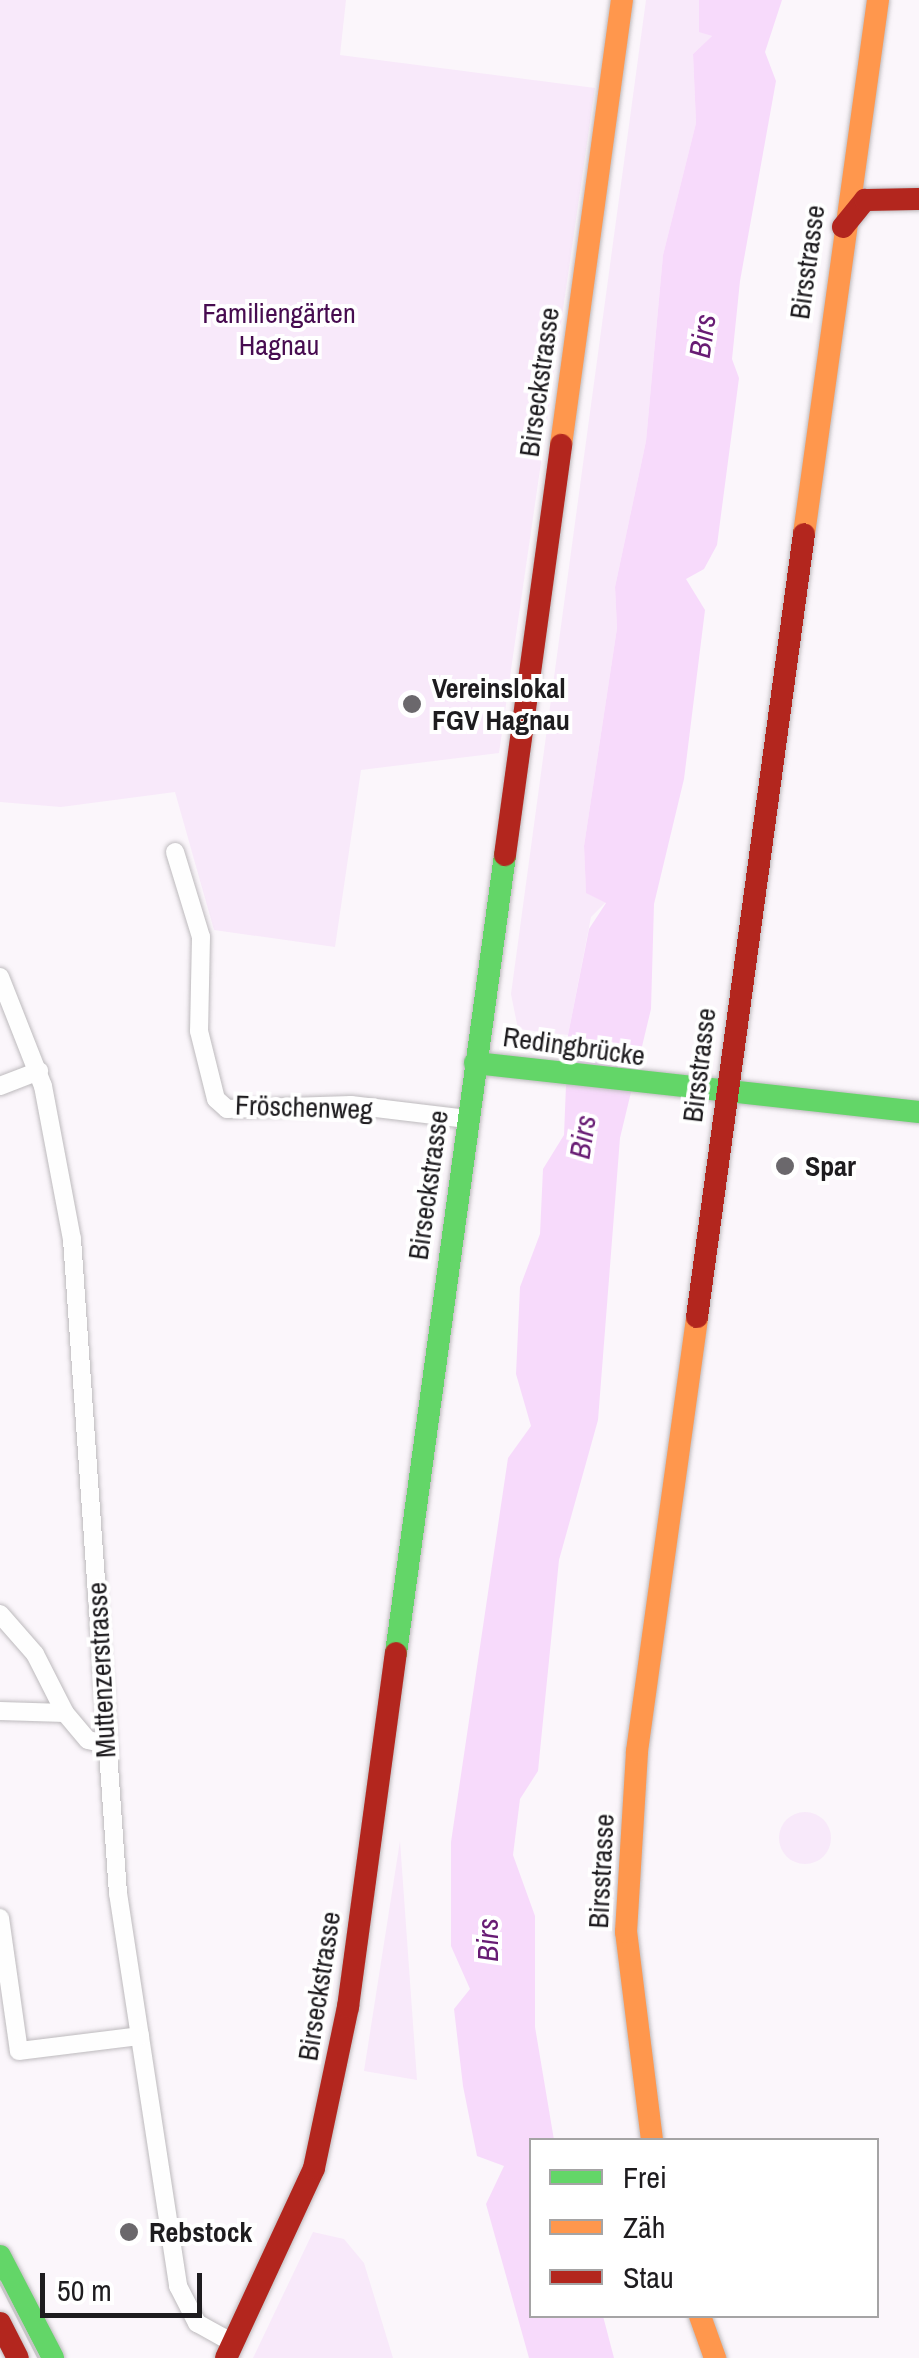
<!DOCTYPE html>
<meta charset="utf-8">
<style>
body{margin:0}
#map{position:relative;width:919px;height:2358px;overflow:hidden;background:#fbf6fb;font-family:"Archivo Narrow",sans-serif}
div>[style]{position:absolute}
[style*='--x']{left:calc(var(--x)*1px);top:calc(var(--y)*1px);width:calc(var(--w)*1px);rotate:calc(var(--a)*1deg)}
.green>*{inset:0;background:#f8e9fa}
.round{border-radius:50%}
.water>*{inset:0;background:#f7dafb}
.roads{filter:drop-shadow(0 0 2px #bdbabd) drop-shadow(0 0 2px #bdbabd)}
.street>*{height:18px;margin:-9px;padding:0 9px;transform-origin:9px;border-radius:9px;background:#fefefe}
.fast>*{height:22px;margin:-11px;padding:0 11px;transform-origin:11px;border-radius:11px;background:#63d668}
.slow>*{height:22px;margin:-11px;padding:0 11px;transform-origin:11px;border-radius:11px;background:#ff974d}
.jam>*{height:22px;margin:-11px;padding:0 11px;transform-origin:11px;border-radius:11px;background:#b3261e}
.tram>*{height:2.5px;margin:-1.25px;padding:0 1.25px;transform-origin:1.25px;border-radius:1.25px;background:#c6c5c6}
.dots>*{width:28px;height:28px;translate:-50% -50%;box-sizing:border-box;border:5px solid #fff;border-radius:50%}
span{translate:-50% -50%;white-space:nowrap;text-align:center;line-height:1.15;-webkit-text-stroke:8px #fff;paint-order:stroke}
.street-label{font-size:28px;color:#1e1c1f}
.park-label{font-size:28px;color:#470c50}
.poi-label{font-size:28px;color:#1e1c1f;font-weight:700}
.left{translate:0 -50%;text-align:left}
.water-label{font-size:30px;color:#681c74;font-style:italic}
.legend{position:absolute;left:529px;top:2138px;width:350px;height:180px;box-sizing:border-box;background:#fff;border:2px solid #a5a4a5;margin:0;padding:12px 18px;list-style:none;font-size:30px;color:#1e1c1f}
.legend li{display:flex;align-items:center;gap:20px;height:50px}
.legend b{width:50px;border:2px solid #a5a4a5}
.scale{position:absolute;left:40px;top:2273px;width:162px;height:45px;box-sizing:border-box;border:5px solid #1e1c1f;border-top:0;padding-left:12px;font-size:30px;line-height:35px;white-space:nowrap;color:#1e1c1f;-webkit-text-stroke:8px #fff;paint-order:stroke}
</style>
<div id="map">
<div class="green">
<i style="clip-path:polygon(0 0,346px 0,340px 55px,595px 88px,499px 753px,361px 770px,335px 947px,214px 930px,175px 792px,61px 807px,0 802px)"></i>
<i style="clip-path:polygon(646px 0,699px 0,699px 31px,712px 36px,693px 54px,696px 123px,663px 255px,646px 441px,615px 587px,617px 628px,584px 846px,586px 892px,606px 902px,591px 917px,568px 1035px,518px 1029px,511px 994px)"></i>
<i class="round" style="left:779px;top:1812px;width:52px;height:52px"></i>
<i style="clip-path:polygon(400px 1841px,417px 2080px,364px 2071px)"></i>
<i style="clip-path:polygon(313px 2232px,344px 2239px,364px 2263px,393px 2358px,253px 2358px)"></i>
</div>
<div class="water">
<i style="clip-path:polygon(699px 0,782px 0,765px 52px,776px 81px,740px 281px,732px 359px,739px 378px,717px 545px,704px 569px,686px 579px,705px 610px,684px 779px,654px 904px,651px 1009px,620px 1138px,598px 1420px,559px 1560px,538px 1771px,520px 1799px,513px 1855px,535px 1916px,535px 2027px,554px 2140px,532px 2140px,532px 2316px,603px 2316px,614px 2358px,529px 2358px,486px 2204px,504px 2166px,477px 2156px,463px 2086px,454px 2009px,470px 1989px,451px 1946px,451px 1842px,508px 1458px,531px 1426px,516px 1374px,520px 1287px,540px 1234px,543px 1169px,564px 1135px,568px 1035px,589px 929px,606px 903px,586px 893px,584px 846px,617px 628px,615px 587px,646px 441px,663px 255px,696px 123px,693px 54px,712px 36px,699px 32px)"></i>
</div>
<div class="roads">
<div class="street">
<i style="--x:175;--y:852;--w:89;--a:73"></i>
<i style="--x:201;--y:937;--w:94;--a:91.2"></i>
<i style="--x:199;--y:1031;--w:70;--a:76"></i>
<i style="--x:216;--y:1099;--w:15;--a:42"></i>
<i style="--x:227;--y:1109;--w:124;--a:-1.8"></i>
<i style="--x:351;--y:1105;--w:117;--a:6.9"></i>
<i style="--x:0;--y:977;--w:117;--a:68.5"></i>
<i style="--x:43;--y:1086;--w:156;--a:79.3"></i>
<i style="--x:72;--y:1239;--w:656;--a:85.98"></i>
<i style="--x:118;--y:1893;--w:398;--a:81.3"></i>
<i style="--x:178;--y:2286;--w:42;--a:62.8"></i>
<i style="--x:197;--y:2323;--w:41;--a:29.1"></i>
<i style="--x:0;--y:1086;--w:42;--a:-21"></i>
<i style="--x:0;--y:1614;--w:53;--a:48.8"></i>
<i style="--x:35;--y:1654;--w:66;--a:63"></i>
<i style="--x:65;--y:1713;--w:35;--a:50"></i>
<i style="--x:88;--y:1740;--w:17;--a:13"></i>
<i style="--x:0;--y:1711;--w:65;--a:1.8"></i>
<i style="--x:0;--y:1918;--w:134;--a:81.9"></i>
<i style="--x:19;--y:2051;--w:122;--a:-7.1"></i>
</div>
<div class="fast">
<i style="--x:475;--y:1063;--w:447;--a:6.3"></i>
<i style="--x:396;--y:1653;--w:805;--a:-82.22"></i>
<i style="--x:0;--y:2256;--w:115;--a:62.5"></i>
</div>
<div class="slow">
<i style="--x:561;--y:445;--w:449;--a:-82.2"></i>
<i style="--x:804;--y:534;--w:539;--a:-82.11"></i>
<i style="--x:652;--y:2140;--w:210;--a:-97.1"></i>
<i style="--x:626;--y:1932;--w:181;--a:-86.5"></i>
<i style="--x:637;--y:1751;--w:438;--a:-82.1"></i>
<i style="--x:700;--y:2316;--w:45;--a:70.3"></i>
</div>
<div class="jam">
<i style="--x:843;--y:227;--w:35;--a:-51"></i>
<i style="--x:865;--y:200;--w:54;--a:-1.1"></i>
<i style="--x:505;--y:855;--w:414;--a:-82.2"></i>
<i style="--x:697;--y:1317;--w:790;--a:-82.22"></i>
<i style="--x:0;--y:2323;--w:39;--a:63"></i>
<i style="--x:226;--y:2358;--w:209;--a:-65.1"></i>
<i style="--x:314;--y:2168;--w:165;--a:-78.1"></i>
<i style="--x:348;--y:2007;--w:357;--a:-82.3"></i>
</div>
</div>
<div class="tram">
<i style="--x:0;--y:2282;--w:85;--a:62.8"></i>
</div>
<div class="dots">
<i style="left:412px;top:704px;background:#6b686c"></i>
<i style="left:785px;top:1166px;background:#6b686c"></i>
<i style="left:129px;top:2232px;background:#6b686c"></i>
</div>
<div class="street-label">
<span style="left:807px;top:262px;rotate:-82deg">Birsstrasse</span>
<span style="left:539px;top:382px;rotate:-82deg">Birseckstrasse</span>
<span style="left:574px;top:1046px;rotate:8deg">Redingbrücke</span>
<span style="left:699px;top:1065px;rotate:-83deg">Birsstrasse</span>
<span style="left:304px;top:1107px;rotate:2deg">Fröschenweg</span>
<span style="left:428px;top:1185px;rotate:-82deg">Birseckstrasse</span>
<span style="left:101px;top:1670px;rotate:-93deg">Muttenzerstrasse</span>
<span style="left:601px;top:1871px;rotate:-87deg">Birsstrasse</span>
<span style="left:319px;top:1986px;rotate:-81deg">Birseckstrasse</span>
</div>
<div class="park-label">
<span style="left:279px;top:329px">Familiengärten<br>Hagnau</span>
</div>
<div class="poi-label">
<span class="left" style="left:432px;top:704px">Vereinslokal<br>FGV Hagnau</span>
<span class="left" style="left:805px;top:1166px">Spar</span>
<span class="left" style="left:149px;top:2232px">Rebstock</span>
</div>
<div class="water-label">
<span style="left:702px;top:336px;rotate:-82deg">Birs</span>
<span style="left:582px;top:1137px;rotate:-81deg">Birs</span>
<span style="left:487px;top:1940px;rotate:-90deg">Birs</span>
</div>
<ul class="legend">
<li><b style="height:12px;background:#63d668"></b>Frei</li>
<li><b style="height:12px;background:#ff974d"></b>Zäh</li>
<li><b style="height:12px;background:#b3261e"></b>Stau</li>
</ul>
<div class="scale">50 m</div>
</div>
